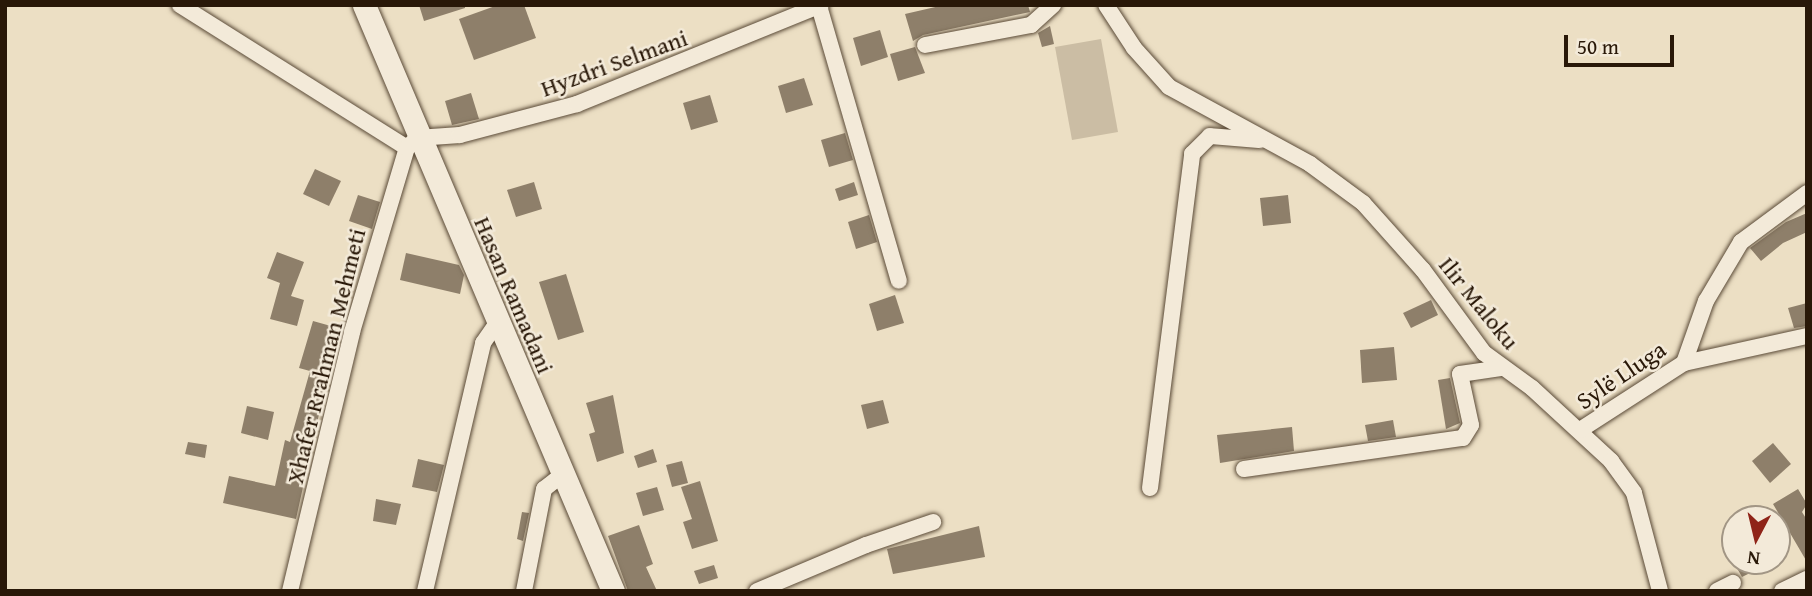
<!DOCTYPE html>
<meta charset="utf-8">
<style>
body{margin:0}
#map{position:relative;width:1812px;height:596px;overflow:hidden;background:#ecdfc4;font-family:"Gentium Book Plus",serif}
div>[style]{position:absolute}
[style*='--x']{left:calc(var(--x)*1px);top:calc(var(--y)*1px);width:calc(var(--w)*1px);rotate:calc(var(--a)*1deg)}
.green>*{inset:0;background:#cbbda4}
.building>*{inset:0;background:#8e7f6a}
.roads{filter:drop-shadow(0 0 2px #5a4a37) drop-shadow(0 0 2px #5a4a37)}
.minor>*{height:16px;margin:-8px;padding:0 8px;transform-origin:8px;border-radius:8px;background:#f3ead9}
.secondary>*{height:23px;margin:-11.5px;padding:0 11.5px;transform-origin:11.5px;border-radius:11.5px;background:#f3ead9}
span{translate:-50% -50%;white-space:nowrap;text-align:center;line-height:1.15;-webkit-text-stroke:5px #f3ead9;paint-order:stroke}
.street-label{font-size:24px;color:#291808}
.frame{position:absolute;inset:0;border:7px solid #291808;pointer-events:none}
.north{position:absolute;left:1721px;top:505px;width:70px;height:70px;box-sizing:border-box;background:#f3ead9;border:2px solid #a29685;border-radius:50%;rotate:187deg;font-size:19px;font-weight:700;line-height:28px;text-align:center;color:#291808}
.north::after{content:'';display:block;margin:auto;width:24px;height:32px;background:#8f2418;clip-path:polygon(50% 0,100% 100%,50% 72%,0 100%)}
.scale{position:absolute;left:1564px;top:35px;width:110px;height:32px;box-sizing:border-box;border:4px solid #291808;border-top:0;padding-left:9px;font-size:21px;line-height:24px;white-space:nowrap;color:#291808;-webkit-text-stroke:5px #f3ead9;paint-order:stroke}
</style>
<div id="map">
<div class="green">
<i style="clip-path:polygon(1101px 39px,1118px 132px,1072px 140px,1055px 47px)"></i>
</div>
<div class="building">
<i style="clip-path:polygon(419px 5px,465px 5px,465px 8px,424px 21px)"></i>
<i style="clip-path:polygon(498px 5px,524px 5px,536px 38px,474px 60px,459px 19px)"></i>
<i style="clip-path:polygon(944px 5px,1028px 5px,1030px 12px,923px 35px,913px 41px,905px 14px)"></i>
<i style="clip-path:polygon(1050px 26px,1054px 44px,1042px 47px,1038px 33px)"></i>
<i style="clip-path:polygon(880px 30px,888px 57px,861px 66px,853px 38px)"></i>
<i style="clip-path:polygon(915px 47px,925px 73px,898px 81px,890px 54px)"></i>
<i style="clip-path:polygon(804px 78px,813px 105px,786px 113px,778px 86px)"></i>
<i style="clip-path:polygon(471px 93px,479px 119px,452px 125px,445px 101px)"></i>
<i style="clip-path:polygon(710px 95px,718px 122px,691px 130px,683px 103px)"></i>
<i style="clip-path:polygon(845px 133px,853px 160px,829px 167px,821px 140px)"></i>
<i style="clip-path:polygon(315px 169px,341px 181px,329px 206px,303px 194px)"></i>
<i style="clip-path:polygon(534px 182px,542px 209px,516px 217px,507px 190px)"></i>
<i style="clip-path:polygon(854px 182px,858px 195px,839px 201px,835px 189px)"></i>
<i style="clip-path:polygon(358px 195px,380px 202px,372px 229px,349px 221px)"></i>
<i style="clip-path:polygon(1288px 195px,1291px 223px,1263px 226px,1260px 198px)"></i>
<i style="clip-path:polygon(1807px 213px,1807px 232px,1783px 243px,1761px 261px,1750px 248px,1786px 222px)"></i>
<i style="clip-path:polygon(869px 215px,877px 242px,856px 249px,848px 222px)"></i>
<i style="clip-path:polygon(277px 252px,304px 262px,291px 296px,304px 300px,297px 326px,270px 319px,280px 283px,267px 278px)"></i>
<i style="clip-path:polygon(406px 253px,459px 265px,464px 275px,460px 294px,400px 280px)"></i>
<i style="clip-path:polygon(566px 274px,584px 332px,558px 340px,539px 282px)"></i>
<i style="clip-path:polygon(895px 295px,904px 323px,877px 331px,869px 304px)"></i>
<i style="clip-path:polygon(1431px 300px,1438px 315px,1411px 328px,1403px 313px)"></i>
<i style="clip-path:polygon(1807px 303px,1807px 326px,1794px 328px,1788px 308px)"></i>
<i style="clip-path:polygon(313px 321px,338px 328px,296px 519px,223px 503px,229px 476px,275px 486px,285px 440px,290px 442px,310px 371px,299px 368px)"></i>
<i style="clip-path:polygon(1394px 347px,1397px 380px,1362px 383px,1360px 350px)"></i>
<i style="clip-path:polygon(1450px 378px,1460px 423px,1446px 429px,1438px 380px)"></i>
<i style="clip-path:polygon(613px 395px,624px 453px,597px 462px,589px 434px,595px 432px,586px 403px)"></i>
<i style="clip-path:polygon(883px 400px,889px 423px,867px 429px,861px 405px)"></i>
<i style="clip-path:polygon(247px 406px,274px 412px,268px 440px,241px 433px)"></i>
<i style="clip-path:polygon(1393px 420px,1396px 437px,1368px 441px,1365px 425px)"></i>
<i style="clip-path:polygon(1292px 427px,1294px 451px,1220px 463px,1217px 435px)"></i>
<i style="clip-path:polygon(188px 442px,207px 445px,205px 458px,185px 454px)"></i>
<i style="clip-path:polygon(1773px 443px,1791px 464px,1770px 483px,1752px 461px)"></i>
<i style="clip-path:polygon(653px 449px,657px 462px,638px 468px,634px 456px)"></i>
<i style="clip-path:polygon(418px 459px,444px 465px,437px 492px,412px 487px)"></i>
<i style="clip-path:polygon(682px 461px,688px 483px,672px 487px,666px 465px)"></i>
<i style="clip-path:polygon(700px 481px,718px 541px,692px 549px,683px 522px,692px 519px,681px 487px)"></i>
<i style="clip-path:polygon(657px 487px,664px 510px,643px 516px,636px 493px)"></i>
<i style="clip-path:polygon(1798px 489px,1807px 504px,1802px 512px,1807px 520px,1807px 562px,1773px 504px)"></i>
<i style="clip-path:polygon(376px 499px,401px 504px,396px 525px,373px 521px)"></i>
<i style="clip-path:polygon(522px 512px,529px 513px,523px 541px,517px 539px)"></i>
<i style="clip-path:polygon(639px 525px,653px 564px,646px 567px,657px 591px,628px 591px,608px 536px)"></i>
<i style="clip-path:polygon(979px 526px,985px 557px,893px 574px,887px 549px)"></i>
<i style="clip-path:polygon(1733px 561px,1774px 561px,1742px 577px)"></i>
<i style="clip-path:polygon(714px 565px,718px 578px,699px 584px,694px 571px)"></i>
</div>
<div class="roads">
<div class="minor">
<i style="--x:180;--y:5;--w:268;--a:32.2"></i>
<i style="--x:1106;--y:5;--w:51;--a:56.9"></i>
<i style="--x:1134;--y:48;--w:52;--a:48.1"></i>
<i style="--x:1169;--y:87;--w:161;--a:28.6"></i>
<i style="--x:1310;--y:164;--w:66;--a:36.3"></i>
<i style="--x:1363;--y:203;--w:90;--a:48.2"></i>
<i style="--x:1423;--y:270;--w:103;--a:53.7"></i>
<i style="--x:1484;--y:353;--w:59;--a:36.1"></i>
<i style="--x:1532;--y:388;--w:108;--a:42.7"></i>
<i style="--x:1611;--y:461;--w:39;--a:54"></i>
<i style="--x:1634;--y:493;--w:101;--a:75.1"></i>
<i style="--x:819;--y:6;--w:286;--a:73.8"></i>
<i style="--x:925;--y:45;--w:108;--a:-10.7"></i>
<i style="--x:1031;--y:25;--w:30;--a:-42"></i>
<i style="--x:1684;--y:363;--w:126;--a:-12.4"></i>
<i style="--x:1580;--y:430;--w:124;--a:-32.8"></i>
<i style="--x:1684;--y:363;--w:66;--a:-70.5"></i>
<i style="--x:1706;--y:301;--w:69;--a:-59.3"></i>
<i style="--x:1741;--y:242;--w:82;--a:-36.6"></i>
<i style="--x:1244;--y:469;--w:221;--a:-8.1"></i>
<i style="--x:1463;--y:438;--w:15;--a:-58"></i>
<i style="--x:1471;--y:425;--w:52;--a:-102.2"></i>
<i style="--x:1460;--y:374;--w:41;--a:-8.3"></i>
<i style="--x:1150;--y:488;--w:337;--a:-82.8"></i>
<i style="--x:1192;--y:154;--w:25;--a:-45"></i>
<i style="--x:1210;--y:136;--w:50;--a:4.6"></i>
<i style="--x:290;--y:591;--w:266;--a:-76.5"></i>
<i style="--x:352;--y:332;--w:192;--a:-73.4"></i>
<i style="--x:407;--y:148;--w:14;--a:-45"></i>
<i style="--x:417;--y:138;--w:43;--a:-4"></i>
<i style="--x:460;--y:135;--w:121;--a:-14.8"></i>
<i style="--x:577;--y:104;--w:263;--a:-22.1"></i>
<i style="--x:425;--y:591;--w:255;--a:-76.8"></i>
<i style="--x:483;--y:343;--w:24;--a:-55"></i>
<i style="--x:524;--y:591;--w:104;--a:-78.9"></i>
<i style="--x:544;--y:489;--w:24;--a:-38"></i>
<i style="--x:757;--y:591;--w:118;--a:-22.9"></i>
<i style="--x:866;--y:545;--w:71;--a:-18.9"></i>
<i style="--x:1717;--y:591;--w:18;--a:-27"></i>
<i style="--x:1782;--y:591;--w:28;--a:-26"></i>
</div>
<div class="secondary">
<i style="--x:364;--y:5;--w:637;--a:66.98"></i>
</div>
</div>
<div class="street-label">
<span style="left:614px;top:63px;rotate:-20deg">Hyzdri Selmani</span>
<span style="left:514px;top:295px;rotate:67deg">Hasan Ramadani</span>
<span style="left:1479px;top:303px;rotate:51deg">Ilir Maloku</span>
<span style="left:326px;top:356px;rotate:-76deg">Xhafer Rrahman Mehmeti</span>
<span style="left:1621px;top:375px;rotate:-34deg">Sylë Lluga</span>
</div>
<div class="frame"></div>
<div class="north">N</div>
<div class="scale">50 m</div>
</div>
